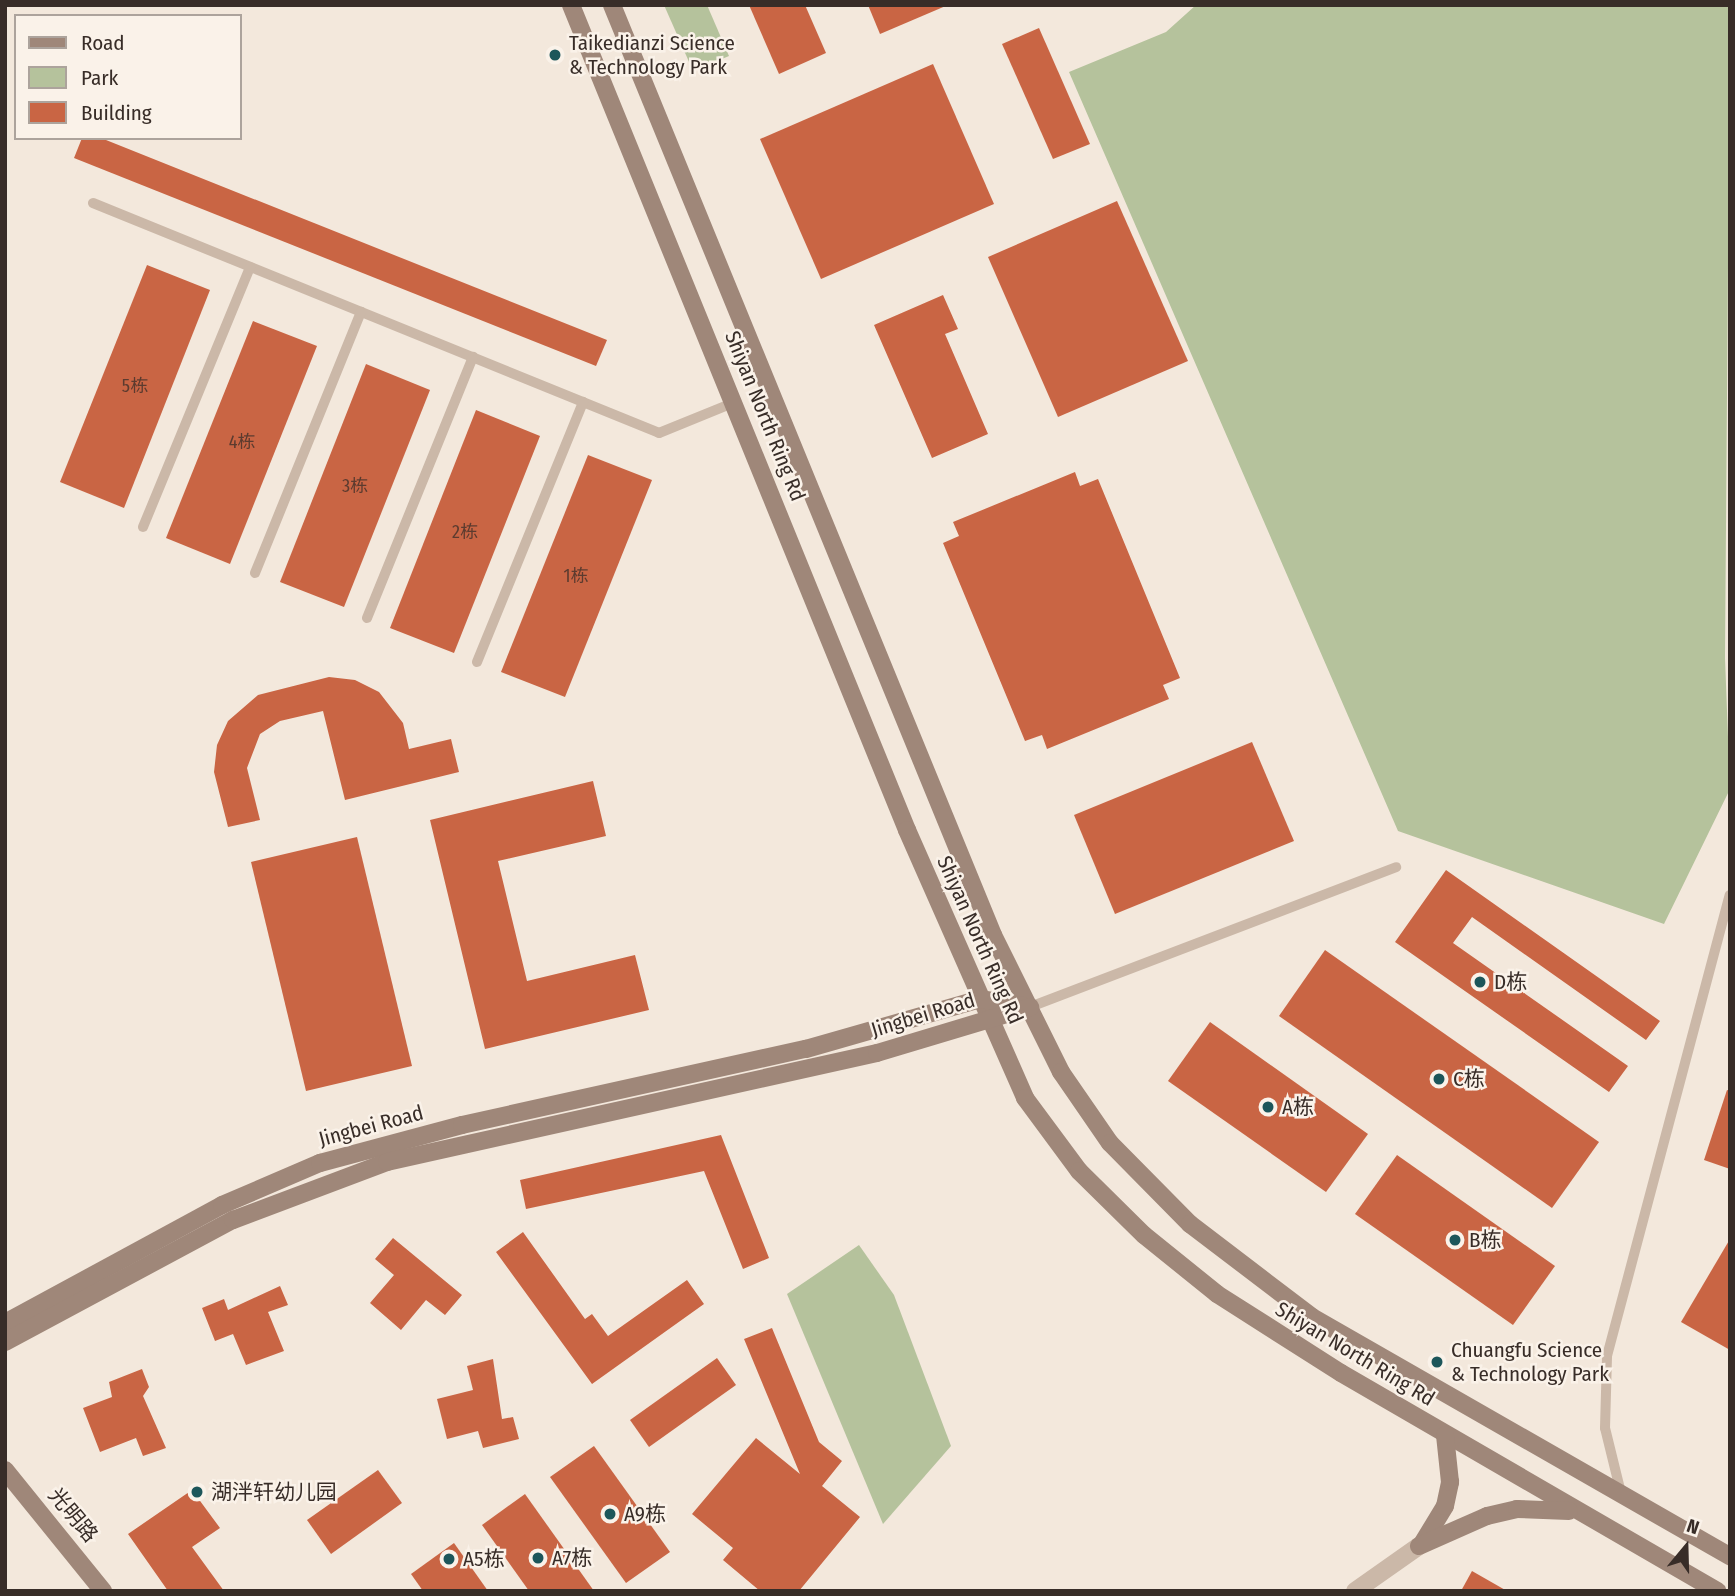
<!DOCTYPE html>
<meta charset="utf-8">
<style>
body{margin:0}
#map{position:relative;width:1735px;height:1596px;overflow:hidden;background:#f3e8dc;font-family:"Fira Sans Condensed","Noto Sans SC",sans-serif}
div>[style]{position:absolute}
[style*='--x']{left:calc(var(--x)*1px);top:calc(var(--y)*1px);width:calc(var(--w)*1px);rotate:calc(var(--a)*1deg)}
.green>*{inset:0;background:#b5c29c}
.building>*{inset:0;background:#c96544}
.lane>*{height:10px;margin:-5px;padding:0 5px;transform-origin:5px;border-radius:5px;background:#cbb8a8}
.street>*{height:18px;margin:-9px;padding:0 9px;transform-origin:9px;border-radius:9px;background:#cbb8a8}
.secondary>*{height:18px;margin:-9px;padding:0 9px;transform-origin:9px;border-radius:9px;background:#9f8779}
.dots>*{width:19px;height:19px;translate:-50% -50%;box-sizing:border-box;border:4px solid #faf2e9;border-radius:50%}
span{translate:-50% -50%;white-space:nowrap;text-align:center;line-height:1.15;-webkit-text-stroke:5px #faf2e9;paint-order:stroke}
.number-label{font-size:18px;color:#5c3b2f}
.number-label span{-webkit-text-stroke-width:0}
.poi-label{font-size:21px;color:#382d28}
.left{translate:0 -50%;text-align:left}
.street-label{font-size:21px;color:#382d28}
.frame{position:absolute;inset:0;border:7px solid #382d28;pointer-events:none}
.legend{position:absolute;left:14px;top:14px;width:228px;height:126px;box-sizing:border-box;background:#faf2e9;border:2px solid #aca39c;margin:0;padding:9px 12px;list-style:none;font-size:21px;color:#382d28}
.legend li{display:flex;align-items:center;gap:14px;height:35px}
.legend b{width:35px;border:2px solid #aca39c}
.north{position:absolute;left:1651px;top:1512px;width:70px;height:70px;-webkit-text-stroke:5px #faf2e9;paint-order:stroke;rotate:19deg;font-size:19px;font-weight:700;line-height:28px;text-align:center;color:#382d28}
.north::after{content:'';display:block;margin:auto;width:24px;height:32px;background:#382d28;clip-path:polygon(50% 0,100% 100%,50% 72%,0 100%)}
</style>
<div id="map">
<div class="green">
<i style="clip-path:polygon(664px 5px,707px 5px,729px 56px,693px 71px)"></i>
<i style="clip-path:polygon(1196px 5px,1730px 5px,1725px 658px,1730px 789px,1664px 924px,1398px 831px,1069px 72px,1166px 32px)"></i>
<i style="clip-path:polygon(859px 1245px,894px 1295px,951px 1446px,883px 1524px,787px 1294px)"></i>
</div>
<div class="building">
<i style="clip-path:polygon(749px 5px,805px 5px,826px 53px,779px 74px)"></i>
<i style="clip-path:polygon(868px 5px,948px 5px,880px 34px)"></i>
<i style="clip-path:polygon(1039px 28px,1090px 144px,1053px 159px,1002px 44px)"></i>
<i style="clip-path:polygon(933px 64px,994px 204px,821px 279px,760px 139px)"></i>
<i style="clip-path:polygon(82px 138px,101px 138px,607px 340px,596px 366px,74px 158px)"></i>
<i style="clip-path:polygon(1117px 201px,1188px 361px,1058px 417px,988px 257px)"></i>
<i style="clip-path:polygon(147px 265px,210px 290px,124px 508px,60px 482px)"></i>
<i style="clip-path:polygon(943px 295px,958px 329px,945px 334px,988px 434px,932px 458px,874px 325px)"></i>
<i style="clip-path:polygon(253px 321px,317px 346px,230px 564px,166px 538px)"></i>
<i style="clip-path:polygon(366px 364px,430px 390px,344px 607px,280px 582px)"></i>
<i style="clip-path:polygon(476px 410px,540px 436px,454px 653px,390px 628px)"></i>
<i style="clip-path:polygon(588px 455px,652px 480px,565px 697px,501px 672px)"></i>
<i style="clip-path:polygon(1075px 472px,1080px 486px,1098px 479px,1180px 678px,1163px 685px,1169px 699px,1047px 749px,1042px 735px,1025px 741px,943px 543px,959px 536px,953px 522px)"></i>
<i style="clip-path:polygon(329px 677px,355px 680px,379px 692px,403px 723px,409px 749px,451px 739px,459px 772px,345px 800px,323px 711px,280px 721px,260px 734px,247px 768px,260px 820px,228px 827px,214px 772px,217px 745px,228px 721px,258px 695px)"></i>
<i style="clip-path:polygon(1252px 742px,1294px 841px,1115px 914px,1074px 815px)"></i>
<i style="clip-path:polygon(593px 781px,606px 836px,498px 861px,527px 981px,635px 955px,649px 1010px,485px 1049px,430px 820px)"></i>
<i style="clip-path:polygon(357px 837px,412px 1066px,306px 1091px,251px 862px)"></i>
<i style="clip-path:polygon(1446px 870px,1660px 1021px,1646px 1040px,1472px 917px,1453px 943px,1628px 1066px,1609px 1092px,1395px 942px)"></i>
<i style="clip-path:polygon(1325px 950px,1599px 1142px,1552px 1208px,1279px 1016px)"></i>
<i style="clip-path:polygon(1210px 1022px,1368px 1134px,1326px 1192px,1168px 1081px)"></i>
<i style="clip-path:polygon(1727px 1090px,1730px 1091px,1730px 1169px,1704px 1160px)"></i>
<i style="clip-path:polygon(721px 1135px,769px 1258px,743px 1269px,704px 1171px,526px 1209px,520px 1180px)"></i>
<i style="clip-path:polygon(1397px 1155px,1555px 1266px,1513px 1325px,1355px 1214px)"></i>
<i style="clip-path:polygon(523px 1232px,585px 1319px,592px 1314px,608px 1336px,687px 1280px,704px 1304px,592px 1384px,496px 1252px)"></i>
<i style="clip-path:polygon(393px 1238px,462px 1295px,445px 1315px,426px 1300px,401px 1330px,370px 1303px,394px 1275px,375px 1259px)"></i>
<i style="clip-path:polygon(1730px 1239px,1730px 1350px,1681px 1322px)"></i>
<i style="clip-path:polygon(280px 1286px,288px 1305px,268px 1312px,284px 1351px,246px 1365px,233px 1334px,215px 1341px,202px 1308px,224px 1299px,228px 1310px)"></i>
<i style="clip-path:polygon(772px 1328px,819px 1442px,842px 1461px,822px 1486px,860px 1517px,799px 1591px,760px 1591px,723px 1560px,733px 1548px,692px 1514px,756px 1438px,800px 1474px,744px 1339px)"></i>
<i style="clip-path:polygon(717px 1358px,736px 1385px,649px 1447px,630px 1420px)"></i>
<i style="clip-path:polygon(493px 1359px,502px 1419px,513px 1417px,519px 1439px,483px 1448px,478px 1431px,447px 1439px,437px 1399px,473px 1390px,467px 1366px)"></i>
<i style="clip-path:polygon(142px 1369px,149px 1387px,143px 1396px,166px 1448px,143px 1456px,136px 1438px,100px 1452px,83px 1408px,112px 1397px,109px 1382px)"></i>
<i style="clip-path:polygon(594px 1446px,670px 1552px,626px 1583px,550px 1477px)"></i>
<i style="clip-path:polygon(378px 1470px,402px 1503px,331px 1554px,307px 1520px)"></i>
<i style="clip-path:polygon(192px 1490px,220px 1528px,192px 1547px,224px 1591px,168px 1591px,128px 1534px)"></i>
<i style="clip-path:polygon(525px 1494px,594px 1591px,529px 1591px,482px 1525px)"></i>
<i style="clip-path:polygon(454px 1543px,488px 1591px,423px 1591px,411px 1574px)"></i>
<i style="clip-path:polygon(1472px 1571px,1507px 1591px,1461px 1591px)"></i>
</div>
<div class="lane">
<i style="--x:93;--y:203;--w:611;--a:22.11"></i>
<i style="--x:659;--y:433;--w:82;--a:-22.2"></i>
<i style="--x:143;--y:527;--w:281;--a:-67.6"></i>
<i style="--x:255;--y:573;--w:282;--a:-67.9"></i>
<i style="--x:367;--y:618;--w:282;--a:-67.9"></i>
<i style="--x:477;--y:662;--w:281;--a:-67.8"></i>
<i style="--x:1030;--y:1007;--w:392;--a:-20.9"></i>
<i style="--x:1621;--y:1493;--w:67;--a:-103.8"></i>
<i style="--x:1605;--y:1428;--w:72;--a:-88.4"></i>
<i style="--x:1607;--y:1356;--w:477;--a:-75.1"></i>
</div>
<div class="street">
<i style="--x:1355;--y:1591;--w:78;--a:-35.1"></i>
</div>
<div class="secondary">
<i style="--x:571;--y:5;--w:891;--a:67.84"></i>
<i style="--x:907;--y:830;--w:293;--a:66.2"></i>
<i style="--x:1025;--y:1098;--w:91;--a:53.5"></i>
<i style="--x:1079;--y:1171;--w:91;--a:44.6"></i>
<i style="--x:1144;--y:1235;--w:94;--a:38.9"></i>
<i style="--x:1217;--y:1294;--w:147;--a:32.5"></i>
<i style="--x:1341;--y:1373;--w:435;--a:30.1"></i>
<i style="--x:612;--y:5;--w:1005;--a:67.72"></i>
<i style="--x:993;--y:935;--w:153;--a:63.6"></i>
<i style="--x:1061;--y:1072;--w:86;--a:55.4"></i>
<i style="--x:1110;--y:1143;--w:114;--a:45.4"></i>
<i style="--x:1190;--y:1224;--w:153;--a:37.3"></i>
<i style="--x:1312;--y:1317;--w:482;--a:29.8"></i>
<i style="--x:5;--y:1323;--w:247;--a:-28.5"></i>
<i style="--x:222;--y:1205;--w:107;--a:-23.2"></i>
<i style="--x:320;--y:1163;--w:147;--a:-15"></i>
<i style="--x:462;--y:1125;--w:352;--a:-12.5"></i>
<i style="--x:806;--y:1049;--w:181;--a:-16"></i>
<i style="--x:980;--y:999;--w:44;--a:9.2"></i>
<i style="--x:5;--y:1342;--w:259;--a:-28.2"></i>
<i style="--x:233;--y:1220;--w:165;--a:-20.6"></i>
<i style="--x:387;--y:1162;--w:502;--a:-12.54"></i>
<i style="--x:877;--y:1053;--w:160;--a:-16.7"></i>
<i style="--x:5;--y:1470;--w:156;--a:51"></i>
<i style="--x:1422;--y:1544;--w:44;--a:-58.8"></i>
<i style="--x:1445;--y:1506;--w:25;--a:-78"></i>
<i style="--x:1450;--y:1482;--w:47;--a:-96.1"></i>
<i style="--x:1419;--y:1546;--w:74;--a:-23.8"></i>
<i style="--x:1487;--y:1516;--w:31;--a:-13"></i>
<i style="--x:1517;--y:1509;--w:52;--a:2.2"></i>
</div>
<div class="dots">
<i style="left:555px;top:55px;background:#1d565a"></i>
<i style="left:1480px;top:982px;background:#1d565a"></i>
<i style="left:1439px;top:1079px;background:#1d565a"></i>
<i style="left:1268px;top:1107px;background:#1d565a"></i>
<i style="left:1455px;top:1240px;background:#1d565a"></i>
<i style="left:1437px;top:1362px;background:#1d565a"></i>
<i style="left:197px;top:1492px;background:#1d565a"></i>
<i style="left:610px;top:1514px;background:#1d565a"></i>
<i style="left:538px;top:1558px;background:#1d565a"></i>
<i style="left:449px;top:1559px;background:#1d565a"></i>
</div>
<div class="number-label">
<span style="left:135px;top:386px">5栋</span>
<span style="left:242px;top:442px">4栋</span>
<span style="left:355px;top:486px">3栋</span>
<span style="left:465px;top:532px">2栋</span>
<span style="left:576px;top:576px">1栋</span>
</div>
<div class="poi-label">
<span class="left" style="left:569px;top:55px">Taikedianzi Science<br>&amp; Technology Park</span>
<span class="left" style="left:1494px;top:982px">D栋</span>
<span class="left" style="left:1453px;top:1079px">C栋</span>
<span class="left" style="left:1282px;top:1107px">A栋</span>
<span class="left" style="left:1469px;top:1240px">B栋</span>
<span class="left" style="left:1451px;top:1362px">Chuangfu Science<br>&amp; Technology Park</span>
<span class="left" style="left:211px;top:1492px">湖泮轩幼儿园</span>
<span class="left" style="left:624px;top:1514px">A9栋</span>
<span class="left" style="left:552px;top:1558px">A7栋</span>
<span class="left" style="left:463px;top:1559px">A5栋</span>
</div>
<div class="street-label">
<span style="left:765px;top:416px;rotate:68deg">Shiyan North Ring Rd</span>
<span style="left:980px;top:940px;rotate:66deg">Shiyan North Ring Rd</span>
<span style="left:923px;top:1015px;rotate:-17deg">Jingbei Road</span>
<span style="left:371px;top:1126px;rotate:-15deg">Jingbei Road</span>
<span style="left:1355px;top:1354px;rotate:31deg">Shiyan North Ring Rd</span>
<span style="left:73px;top:1515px;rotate:50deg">光明路</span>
</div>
<div class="frame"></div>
<ul class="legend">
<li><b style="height:9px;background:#9f8779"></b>Road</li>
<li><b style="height:19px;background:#b5c29c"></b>Park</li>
<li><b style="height:19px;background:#c96544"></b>Building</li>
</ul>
<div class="north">N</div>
</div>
